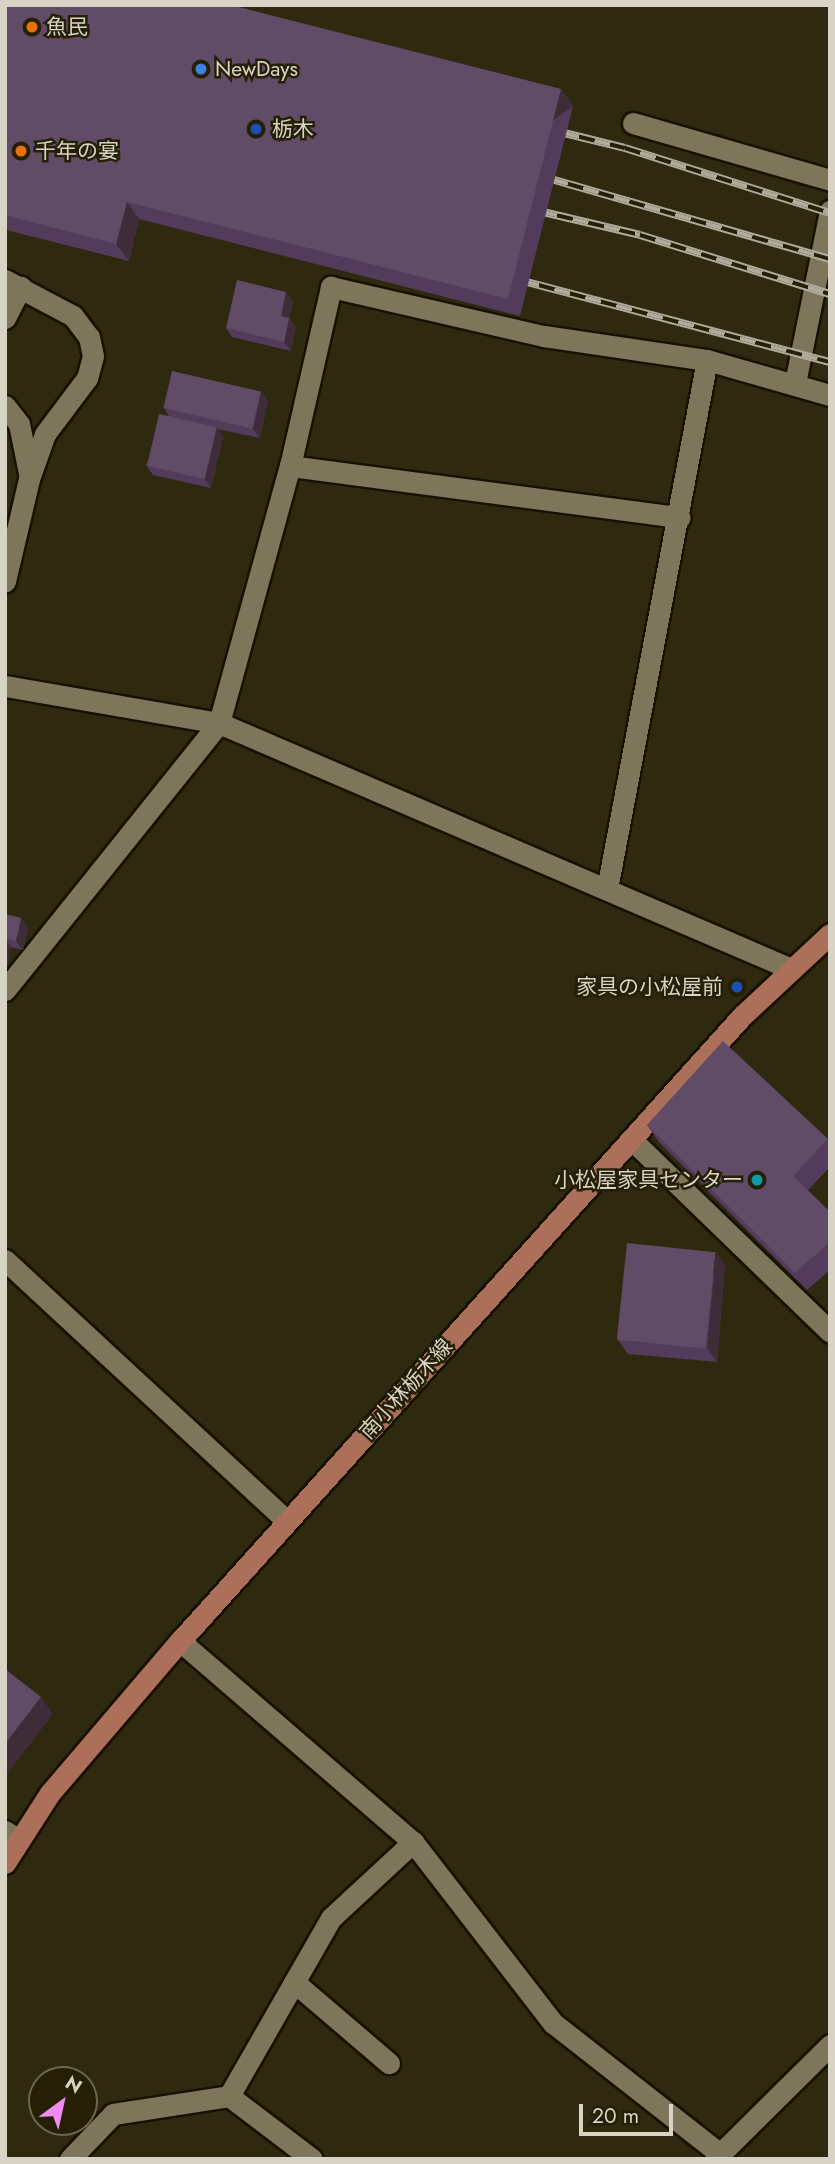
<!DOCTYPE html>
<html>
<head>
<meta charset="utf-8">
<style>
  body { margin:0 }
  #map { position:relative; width:835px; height:2164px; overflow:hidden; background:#2f2910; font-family:Jost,"Noto Sans JP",sans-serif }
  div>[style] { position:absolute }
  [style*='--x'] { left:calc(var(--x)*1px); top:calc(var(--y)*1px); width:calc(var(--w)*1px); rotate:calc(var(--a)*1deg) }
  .roads { filter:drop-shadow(2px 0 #171100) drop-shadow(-2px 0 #171100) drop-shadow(0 2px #171100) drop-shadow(0 -2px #171100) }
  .minor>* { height:21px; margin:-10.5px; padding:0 10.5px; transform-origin:10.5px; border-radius:10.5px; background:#7d765b }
  .major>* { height:21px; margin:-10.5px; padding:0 10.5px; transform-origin:10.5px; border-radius:10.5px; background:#ab6f5a }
  .rail>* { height:8px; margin-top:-4px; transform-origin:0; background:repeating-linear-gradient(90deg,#251f06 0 16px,#afab9a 0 32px); box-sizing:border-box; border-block:2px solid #afab9a }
  .wall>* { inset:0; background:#523b5b }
  .shaded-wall>* { inset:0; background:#3e2d38; transform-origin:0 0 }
  .building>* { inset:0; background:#604c66; transform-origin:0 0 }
  .dots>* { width:19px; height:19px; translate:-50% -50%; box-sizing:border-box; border:4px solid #251f06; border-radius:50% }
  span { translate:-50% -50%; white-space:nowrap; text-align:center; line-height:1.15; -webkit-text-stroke:5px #251f06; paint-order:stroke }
  .poi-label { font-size:21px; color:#d7d3c5 }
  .left { translate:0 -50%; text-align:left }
  .right { translate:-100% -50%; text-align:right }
  .street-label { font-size:21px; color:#d7d3c5 }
  .frame { position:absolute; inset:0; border:7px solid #d7d3c5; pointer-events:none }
  .north { position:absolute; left:28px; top:2066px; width:70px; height:70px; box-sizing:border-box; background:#251f06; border:2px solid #6c6752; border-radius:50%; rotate:33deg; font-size:19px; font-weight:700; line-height:28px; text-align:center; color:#d7d3c5 }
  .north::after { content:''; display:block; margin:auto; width:24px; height:32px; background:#f28af3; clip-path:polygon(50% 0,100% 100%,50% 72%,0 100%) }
  .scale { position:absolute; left:579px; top:2104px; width:94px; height:32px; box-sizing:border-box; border:4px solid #d7d3c5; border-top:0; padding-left:9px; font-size:21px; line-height:24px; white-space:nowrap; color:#d7d3c5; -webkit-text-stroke:5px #251f06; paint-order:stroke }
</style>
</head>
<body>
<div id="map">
  <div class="roads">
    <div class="minor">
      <div style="--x:633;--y:123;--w:205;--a:16.1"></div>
      <div style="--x:5;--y:280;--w:77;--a:27.9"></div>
      <div style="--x:73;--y:316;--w:26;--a:53"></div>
      <div style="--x:89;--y:337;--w:19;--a:78"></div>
      <div style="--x:93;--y:356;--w:23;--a:105"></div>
      <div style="--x:87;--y:378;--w:70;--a:126.9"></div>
      <div style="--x:45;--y:434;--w:48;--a:109.6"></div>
      <div style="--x:29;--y:479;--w:105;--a:103.2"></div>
      <div style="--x:5;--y:318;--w:35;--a:-63"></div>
      <div style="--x:795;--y:383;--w:176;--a:-78.5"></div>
      <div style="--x:5;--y:406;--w:23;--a:52"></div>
      <div style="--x:19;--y:424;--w:50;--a:78.5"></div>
      <div style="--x:290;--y:466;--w:393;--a:7.5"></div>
      <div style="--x:5;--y:686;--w:217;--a:9.8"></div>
      <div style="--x:219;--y:723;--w:620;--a:23.26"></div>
      <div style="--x:607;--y:889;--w:538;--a:-79.3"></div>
      <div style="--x:5;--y:990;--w:342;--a:-51.3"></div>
      <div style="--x:219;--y:723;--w:267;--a:-74.6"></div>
      <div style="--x:290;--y:466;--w:184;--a:-77.1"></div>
      <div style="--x:331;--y:287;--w:219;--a:13"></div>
      <div style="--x:544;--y:336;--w:165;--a:8.4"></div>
      <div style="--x:707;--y:360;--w:128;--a:15.9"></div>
      <div style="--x:631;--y:1139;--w:277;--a:44.1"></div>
      <div style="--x:5;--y:1260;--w:384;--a:42.8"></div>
      <div style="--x:180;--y:1641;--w:308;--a:40.8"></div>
      <div style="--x:413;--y:1842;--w:229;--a:52.3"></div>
      <div style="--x:553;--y:2023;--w:212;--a:38.1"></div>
      <div style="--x:5;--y:1831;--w:17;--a:33"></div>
      <div style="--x:294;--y:1982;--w:125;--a:40.5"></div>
      <div style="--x:229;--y:2096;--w:205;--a:-60.2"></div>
      <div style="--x:331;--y:1918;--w:112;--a:-42.8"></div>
      <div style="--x:70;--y:2159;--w:62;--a:-46.3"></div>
      <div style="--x:113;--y:2114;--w:117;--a:-8.8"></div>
      <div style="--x:229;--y:2096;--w:104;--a:37.2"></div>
      <div style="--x:715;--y:2159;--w:162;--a:-44.7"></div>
    </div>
    <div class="major">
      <div style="--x:5;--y:1863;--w:83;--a:-57.3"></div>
      <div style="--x:50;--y:1793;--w:200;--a:-49.5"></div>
      <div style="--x:180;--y:1641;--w:841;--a:-48.04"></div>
      <div style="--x:742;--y:1016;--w:120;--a:-43"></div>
    </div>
  </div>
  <div class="rail">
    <div style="--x:548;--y:129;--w:79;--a:13.9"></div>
    <div style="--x:625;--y:148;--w:215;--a:17.6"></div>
    <div style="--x:537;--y:175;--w:305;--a:16"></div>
    <div style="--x:526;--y:208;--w:117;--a:13.3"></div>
    <div style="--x:640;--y:235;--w:199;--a:17.3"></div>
    <div style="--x:508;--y:277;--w:333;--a:14.8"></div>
  </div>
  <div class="wall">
    <div style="clip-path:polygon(5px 5px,561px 89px,573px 106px,520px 316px,139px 219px,129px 261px,6px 230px)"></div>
    <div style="clip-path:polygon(293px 302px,289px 318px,296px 327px,291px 351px,232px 337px,226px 328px)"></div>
    <div style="clip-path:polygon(261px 391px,268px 401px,260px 438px,217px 429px,223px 437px,211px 488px,153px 475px,146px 465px,169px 416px,164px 408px)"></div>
    <div style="clip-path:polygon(5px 914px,21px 918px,28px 928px,23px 950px,11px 947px,7px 965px,5px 964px)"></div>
    <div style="clip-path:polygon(647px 1125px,828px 1139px,830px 1142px,830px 1167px,808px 1190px,830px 1212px,830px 1270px,807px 1290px,659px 1142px)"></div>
    <div style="clip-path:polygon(725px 1265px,717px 1362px,628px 1354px,618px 1340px)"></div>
  </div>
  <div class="shaded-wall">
    <div style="left:561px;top:89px;width:21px;height:217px;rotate:55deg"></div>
    <div style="clip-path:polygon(127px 202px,139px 219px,129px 261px,116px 244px)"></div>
    <div style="clip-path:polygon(286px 292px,293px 302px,287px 325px,281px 316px)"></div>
    <div style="clip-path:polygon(289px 318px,296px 327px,291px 351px,284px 342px)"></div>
    <div style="clip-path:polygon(261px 391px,268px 401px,260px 438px,253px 429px)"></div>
    <div style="clip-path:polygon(217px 427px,223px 437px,211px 488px,205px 479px)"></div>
    <div style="clip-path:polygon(21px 918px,28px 928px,23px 950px,16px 941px)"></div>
    <div style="clip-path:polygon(5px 939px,11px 947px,7px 965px,5px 963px)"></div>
    <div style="clip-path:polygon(716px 1252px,725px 1265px,717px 1362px,707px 1348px)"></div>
    <div style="clip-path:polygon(41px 1697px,53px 1714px,5px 1777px,5px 1744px)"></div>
  </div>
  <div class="building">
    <div style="clip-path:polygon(5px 5px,231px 5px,561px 89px,508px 299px,127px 202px,116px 244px,5px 215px)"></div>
    <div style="clip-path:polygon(237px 280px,286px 292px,281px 316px,289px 318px,284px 342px,226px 328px)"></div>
    <div style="left:172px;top:371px;width:91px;height:38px;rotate:13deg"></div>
    <div style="left:159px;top:414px;width:59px;height:53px;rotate:13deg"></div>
    <div style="clip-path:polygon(5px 914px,21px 918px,16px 941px,5px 938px)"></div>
    <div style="clip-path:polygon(723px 1041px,828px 1139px,793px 1176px,830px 1212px,830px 1242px,795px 1273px,647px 1125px)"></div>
    <div style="left:627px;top:1243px;width:89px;height:97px;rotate:6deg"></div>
    <div style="clip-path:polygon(5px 1669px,41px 1697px,5px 1744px)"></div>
  </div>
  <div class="dots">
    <div style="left:32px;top:27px;background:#e8710a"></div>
    <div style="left:201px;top:69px;background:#3f7fe0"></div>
    <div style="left:256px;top:129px;background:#1a4fb4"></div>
    <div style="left:21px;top:151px;background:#e8710a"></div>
    <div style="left:737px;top:987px;background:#1a4fb4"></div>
    <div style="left:757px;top:1180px;background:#0f9aa8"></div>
  </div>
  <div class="poi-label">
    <span class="left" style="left:46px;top:27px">魚民</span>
    <span class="left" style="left:215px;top:69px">NewDays</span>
    <span class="left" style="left:272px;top:129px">栃木</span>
    <span class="left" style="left:35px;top:151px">千年の宴</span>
    <span class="right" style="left:723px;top:987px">家具の小松屋前</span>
    <span class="right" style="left:743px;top:1180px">小松屋家具センター</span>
  </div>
  <div class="street-label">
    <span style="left:406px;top:1389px;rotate:-48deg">南小林栃木線</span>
  </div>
  <div class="frame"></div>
  <div class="north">N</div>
  <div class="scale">20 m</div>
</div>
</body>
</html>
